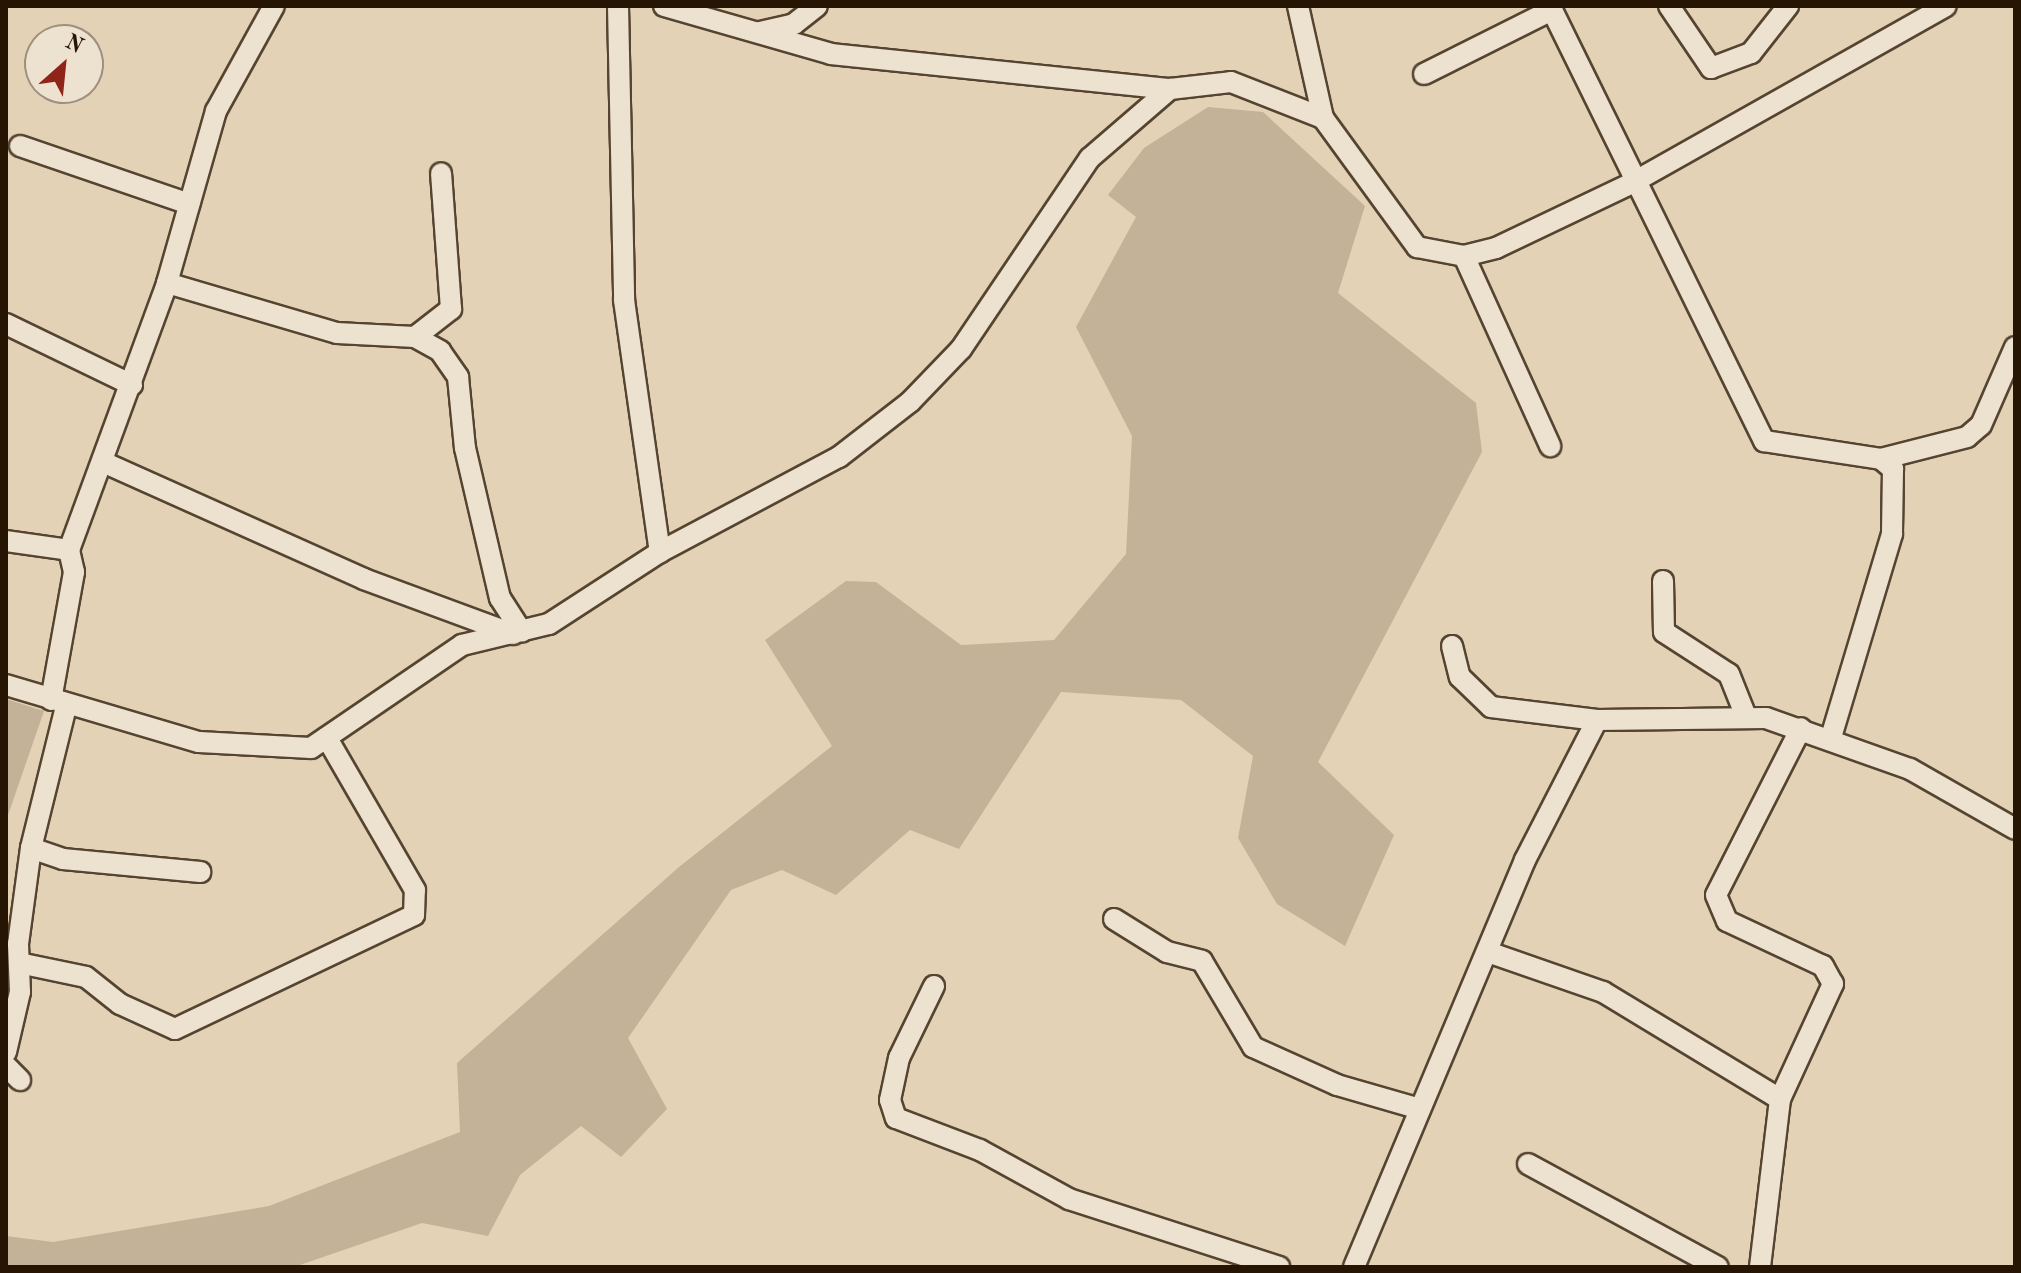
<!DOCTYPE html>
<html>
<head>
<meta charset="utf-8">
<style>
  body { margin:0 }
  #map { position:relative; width:2021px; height:1273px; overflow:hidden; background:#e3d2b6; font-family:"Old Standard TT",serif }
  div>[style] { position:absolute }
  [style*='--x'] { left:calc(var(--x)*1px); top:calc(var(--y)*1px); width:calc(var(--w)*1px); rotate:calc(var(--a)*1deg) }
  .green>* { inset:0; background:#c3b298 }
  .roads { filter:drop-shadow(2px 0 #554430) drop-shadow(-2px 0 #554430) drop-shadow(0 2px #554430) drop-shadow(0 -2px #554430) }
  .minor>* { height:20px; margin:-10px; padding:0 10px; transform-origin:10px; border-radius:10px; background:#ede2d0 }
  span { translate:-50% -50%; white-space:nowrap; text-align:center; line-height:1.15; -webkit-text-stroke:6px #ede2d0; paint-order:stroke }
  .frame { position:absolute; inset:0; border:8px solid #261503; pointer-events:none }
  .north { position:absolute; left:24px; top:24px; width:80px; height:80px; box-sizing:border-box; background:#ede2d0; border:2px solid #9d907e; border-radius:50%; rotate:27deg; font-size:22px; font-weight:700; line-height:32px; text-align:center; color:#261503 }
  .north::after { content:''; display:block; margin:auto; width:28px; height:36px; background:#8f2418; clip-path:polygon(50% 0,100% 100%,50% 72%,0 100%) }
</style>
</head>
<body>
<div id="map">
  <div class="green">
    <div style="clip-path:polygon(1208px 107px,1263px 112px,1365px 206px,1338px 293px,1476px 403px,1482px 452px,1318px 762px,1394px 835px,1345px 946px,1277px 904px,1238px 838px,1253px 756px,1181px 700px,1061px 692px,959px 849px,910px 830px,836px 895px,782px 870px,731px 890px,628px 1038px,667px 1109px,621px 1157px,581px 1126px,520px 1175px,488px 1236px,422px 1223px,294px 1267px,6px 1267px,6px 1236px,53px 1242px,269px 1206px,460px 1132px,457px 1063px,679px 867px,832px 746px,765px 640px,846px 581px,876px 582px,961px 645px,1054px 640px,1126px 554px,1132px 436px,1076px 327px,1136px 217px,1108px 195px,1144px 148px)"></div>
    <div style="clip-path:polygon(6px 699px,44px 711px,6px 821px)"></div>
  </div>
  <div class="roads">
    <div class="minor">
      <div style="--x:618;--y:6;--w:294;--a:88.8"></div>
      <div style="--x:624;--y:300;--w:255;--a:81.9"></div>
      <div style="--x:664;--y:6;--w:174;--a:16"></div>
      <div style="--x:831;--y:54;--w:341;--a:5.9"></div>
      <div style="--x:1298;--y:6;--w:115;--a:77.4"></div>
      <div style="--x:1323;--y:118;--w:160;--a:53.9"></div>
      <div style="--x:1417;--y:247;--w:48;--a:10.8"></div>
      <div style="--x:1464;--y:256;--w:33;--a:-14"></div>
      <div style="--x:1496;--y:248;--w:151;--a:-25.5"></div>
      <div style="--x:1632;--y:183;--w:360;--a:-29.4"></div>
      <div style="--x:1550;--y:6;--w:485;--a:63.8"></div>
      <div style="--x:1764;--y:441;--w:118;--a:8.7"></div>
      <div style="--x:1881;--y:459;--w:16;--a:40"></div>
      <div style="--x:1893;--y:469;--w:65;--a:90.9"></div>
      <div style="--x:1892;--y:534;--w:212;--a:106.7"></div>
      <div style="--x:1669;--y:6;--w:75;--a:55.9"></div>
      <div style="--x:1711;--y:68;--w:43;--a:-20.6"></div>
      <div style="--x:1751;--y:53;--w:60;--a:-51.8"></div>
      <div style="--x:760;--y:32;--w:35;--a:-13"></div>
      <div style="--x:794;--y:24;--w:29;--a:-38"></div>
      <div style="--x:1424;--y:74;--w:143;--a:-26.6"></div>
      <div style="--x:20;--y:146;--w:179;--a:18.9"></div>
      <div style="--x:1464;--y:256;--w:209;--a:65.6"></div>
      <div style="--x:167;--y:283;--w:177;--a:16.4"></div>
      <div style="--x:337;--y:333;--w:78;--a:2.9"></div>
      <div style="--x:415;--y:337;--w:29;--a:29"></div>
      <div style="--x:440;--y:351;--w:32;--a:55"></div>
      <div style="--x:458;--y:377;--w:71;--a:84.4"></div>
      <div style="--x:465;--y:448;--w:154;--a:76.9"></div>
      <div style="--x:500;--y:598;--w:40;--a:57.1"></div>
      <div style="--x:6;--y:324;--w:140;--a:25.8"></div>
      <div style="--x:415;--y:337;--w:46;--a:-37.9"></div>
      <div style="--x:451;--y:309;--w:136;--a:-94.2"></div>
      <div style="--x:1881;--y:459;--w:89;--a:-14.3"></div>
      <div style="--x:1967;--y:437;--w:18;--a:-41"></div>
      <div style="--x:1981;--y:425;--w:85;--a:-66.4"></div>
      <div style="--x:105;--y:463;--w:284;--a:24.1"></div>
      <div style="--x:364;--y:579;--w:159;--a:20.3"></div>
      <div style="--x:6;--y:541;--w:64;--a:8.1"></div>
      <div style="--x:1663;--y:581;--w:51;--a:88.9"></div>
      <div style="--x:1664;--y:632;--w:77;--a:32.9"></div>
      <div style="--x:1729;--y:674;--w:43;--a:68.2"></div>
      <div style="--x:1452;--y:646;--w:32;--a:76"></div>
      <div style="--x:1460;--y:677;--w:43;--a:44.1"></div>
      <div style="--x:1491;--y:707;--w:107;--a:7"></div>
      <div style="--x:1597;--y:720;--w:169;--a:-0.7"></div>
      <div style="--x:1766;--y:718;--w:153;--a:19.5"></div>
      <div style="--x:1910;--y:769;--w:121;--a:29.7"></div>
      <div style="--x:6;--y:685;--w:201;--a:16.5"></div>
      <div style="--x:199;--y:742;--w:112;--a:3.1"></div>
      <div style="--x:311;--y:748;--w:183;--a:-34.3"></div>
      <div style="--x:462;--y:645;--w:89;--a:-13.6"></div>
      <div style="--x:549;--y:624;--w:132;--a:-33"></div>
      <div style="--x:660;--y:552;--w:203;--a:-28"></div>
      <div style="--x:839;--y:457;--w:90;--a:-37.8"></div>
      <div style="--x:910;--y:402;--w:74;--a:-46.1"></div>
      <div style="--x:961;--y:349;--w:230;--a:-56"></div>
      <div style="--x:1090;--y:158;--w:106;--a:-40.8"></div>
      <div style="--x:1170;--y:89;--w:61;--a:-6.5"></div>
      <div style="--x:1231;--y:82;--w:99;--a:21.4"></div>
      <div style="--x:51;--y:700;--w:130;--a:-79.8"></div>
      <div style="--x:74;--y:572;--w:23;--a:-103"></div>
      <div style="--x:69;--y:550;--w:284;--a:-69.8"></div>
      <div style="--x:167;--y:283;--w:179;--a:-74.1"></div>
      <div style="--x:216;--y:111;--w:120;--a:-61.1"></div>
      <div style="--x:31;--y:848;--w:34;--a:19"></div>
      <div style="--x:63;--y:859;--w:138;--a:5.4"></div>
      <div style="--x:1114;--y:919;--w:62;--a:31.9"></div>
      <div style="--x:1167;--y:952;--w:36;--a:14"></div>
      <div style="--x:1202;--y:961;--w:100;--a:59.3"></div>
      <div style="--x:1253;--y:1047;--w:92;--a:24.3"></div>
      <div style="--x:1337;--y:1085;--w:86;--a:16.1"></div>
      <div style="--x:1488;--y:952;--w:122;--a:19.2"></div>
      <div style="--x:1603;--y:992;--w:207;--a:31.2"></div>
      <div style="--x:19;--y:963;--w:68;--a:11.8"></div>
      <div style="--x:86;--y:977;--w:43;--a:38.5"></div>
      <div style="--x:120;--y:1004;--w:60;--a:24.4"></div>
      <div style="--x:175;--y:1029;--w:265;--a:-25.5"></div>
      <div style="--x:414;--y:915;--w:25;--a:-88"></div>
      <div style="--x:415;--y:890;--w:176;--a:-120.1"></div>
      <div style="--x:934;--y:986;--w:80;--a:115.9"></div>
      <div style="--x:899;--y:1058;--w:43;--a:102.1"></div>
      <div style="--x:890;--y:1100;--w:19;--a:72"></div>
      <div style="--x:896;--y:1118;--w:90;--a:20.9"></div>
      <div style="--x:980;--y:1150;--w:102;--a:28.8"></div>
      <div style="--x:1069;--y:1199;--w:221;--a:17.9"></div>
      <div style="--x:6;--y:1052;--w:62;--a:-76.9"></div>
      <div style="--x:20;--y:992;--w:48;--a:-92.4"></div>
      <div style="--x:18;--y:944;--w:97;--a:-82.3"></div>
      <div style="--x:31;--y:848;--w:145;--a:-76.1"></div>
      <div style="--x:6;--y:1066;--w:20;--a:45"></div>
      <div style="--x:1528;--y:1164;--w:216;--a:28.5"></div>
      <div style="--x:1354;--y:1267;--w:441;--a:-67.2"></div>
      <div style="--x:1525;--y:860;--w:157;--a:-62.8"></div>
      <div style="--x:1760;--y:1267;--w:169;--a:-83.2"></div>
      <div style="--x:1780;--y:1099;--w:127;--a:-65.3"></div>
      <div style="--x:1833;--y:984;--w:21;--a:-119"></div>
      <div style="--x:1823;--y:966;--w:106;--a:-154.9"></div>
      <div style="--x:1727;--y:921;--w:28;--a:-113"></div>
      <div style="--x:1716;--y:895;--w:187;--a:-63"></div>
    </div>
  </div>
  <div class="frame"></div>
  <div class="north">N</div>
</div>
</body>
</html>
